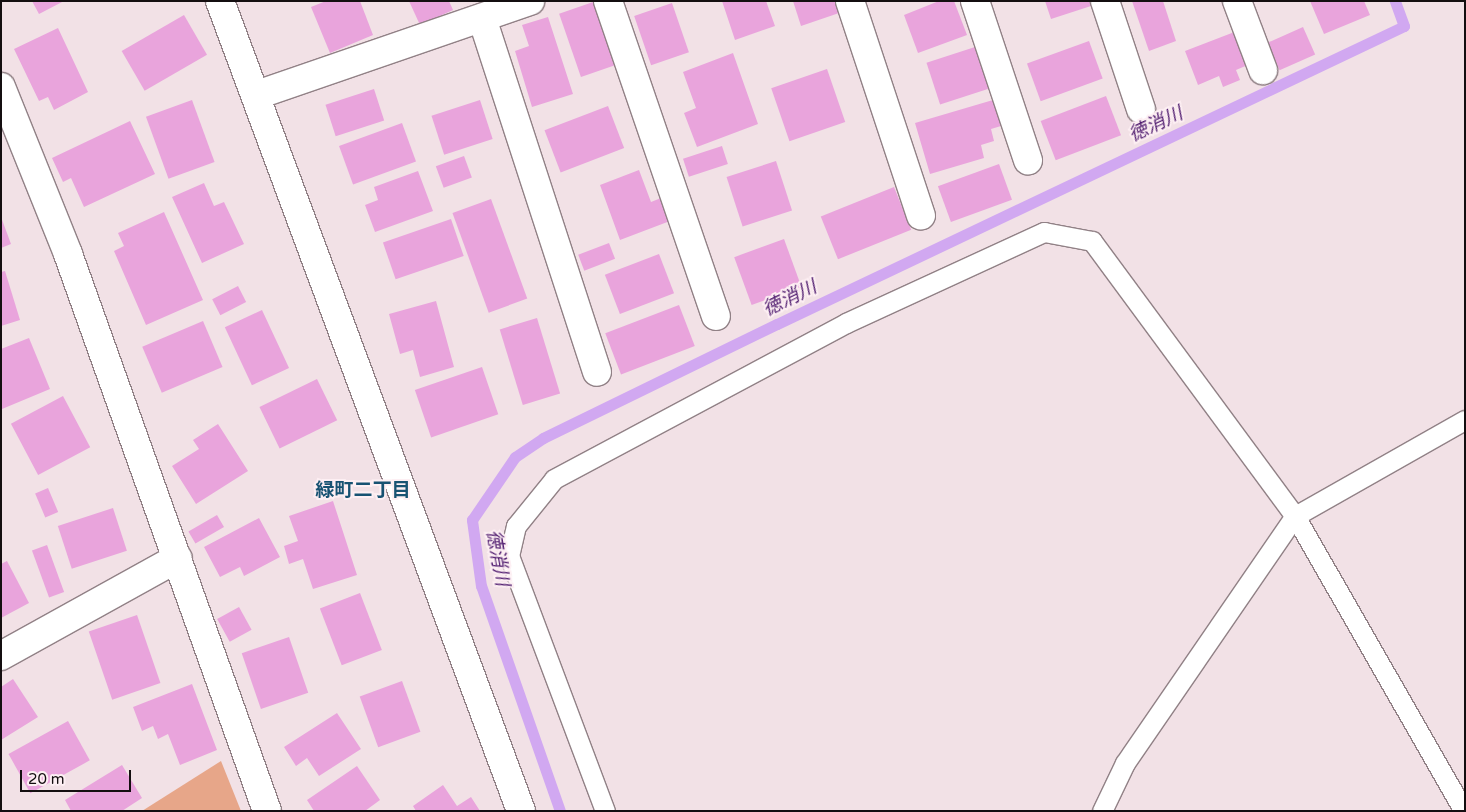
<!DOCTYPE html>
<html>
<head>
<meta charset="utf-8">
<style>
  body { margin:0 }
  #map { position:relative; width:1466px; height:812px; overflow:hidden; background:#f2e1e6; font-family:"Varela Round","Noto Sans JP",sans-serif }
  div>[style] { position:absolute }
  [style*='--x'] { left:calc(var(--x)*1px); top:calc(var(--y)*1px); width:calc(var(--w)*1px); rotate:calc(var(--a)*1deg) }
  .green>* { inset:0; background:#e7a689 }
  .stream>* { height:11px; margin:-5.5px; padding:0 5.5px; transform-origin:5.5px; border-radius:5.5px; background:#d1a8f1 }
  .building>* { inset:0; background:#e9a4dc; transform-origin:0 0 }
  .roads { filter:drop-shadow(1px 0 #918186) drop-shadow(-1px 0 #918186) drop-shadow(0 1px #918186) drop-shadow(0 -1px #918186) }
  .service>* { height:19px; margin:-9.5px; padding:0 9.5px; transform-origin:9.5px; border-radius:9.5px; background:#fff }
  .minor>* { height:28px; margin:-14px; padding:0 14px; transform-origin:14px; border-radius:14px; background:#fff }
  span { translate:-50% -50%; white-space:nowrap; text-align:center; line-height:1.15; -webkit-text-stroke:4px #fdeff3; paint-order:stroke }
  .water-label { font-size:19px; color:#501c6f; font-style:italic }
  .neighbourhood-label { font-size:19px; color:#175272; font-weight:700 }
  .frame { position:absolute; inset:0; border:2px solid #140e10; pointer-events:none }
  .scale { position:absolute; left:20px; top:770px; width:111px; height:22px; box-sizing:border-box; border:2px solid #140e10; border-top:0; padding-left:6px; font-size:15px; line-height:18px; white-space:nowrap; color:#140e10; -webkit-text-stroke:4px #fdeff3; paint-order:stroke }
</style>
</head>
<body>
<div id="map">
  <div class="green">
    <div style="clip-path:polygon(221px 761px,241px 811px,142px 811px)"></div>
  </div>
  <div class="stream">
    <div style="--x:560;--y:811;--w:238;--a:-109.3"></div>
    <div style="--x:481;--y:586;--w:67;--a:-97.8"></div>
    <div style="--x:472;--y:520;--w:76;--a:-55.7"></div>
    <div style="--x:515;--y:457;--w:34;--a:-34"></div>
    <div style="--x:543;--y:438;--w:260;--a:-26"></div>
    <div style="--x:777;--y:324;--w:694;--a:-25.42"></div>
    <div style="--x:1404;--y:26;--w:27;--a:-110"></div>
  </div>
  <div class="building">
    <div style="clip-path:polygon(32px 1px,64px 1px,39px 14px)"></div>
    <div style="clip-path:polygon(326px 1px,360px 1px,373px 35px,330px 53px,311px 7px)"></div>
    <div style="clip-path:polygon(409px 1px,449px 1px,453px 10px,420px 25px)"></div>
    <div style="left:596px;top:1px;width:67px;height:39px;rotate:71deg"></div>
    <div style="clip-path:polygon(722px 1px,766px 1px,775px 26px,735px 40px)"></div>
    <div style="clip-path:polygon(793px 1px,839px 1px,842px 12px,801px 26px)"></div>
    <div style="clip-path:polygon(939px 1px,954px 1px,967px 35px,918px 53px,904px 15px)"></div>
    <div style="clip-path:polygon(1045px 1px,1089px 1px,1091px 6px,1051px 19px)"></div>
    <div style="clip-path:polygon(1132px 1px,1163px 1px,1176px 41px,1149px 51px)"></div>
    <div style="clip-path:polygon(1310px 1px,1364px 1px,1370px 15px,1324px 34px)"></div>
    <div style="left:672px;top:3px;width:52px;height:40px;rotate:71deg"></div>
    <div style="left:184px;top:15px;width:46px;height:72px;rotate:60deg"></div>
    <div style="clip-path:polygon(548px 17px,573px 94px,532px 107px,515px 51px,529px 46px,522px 25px)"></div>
    <div style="left:1303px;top:27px;width:30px;height:39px;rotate:66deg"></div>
    <div style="clip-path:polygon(58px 28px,88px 92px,54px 110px,48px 97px,39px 101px,14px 49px)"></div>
    <div style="clip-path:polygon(1237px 31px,1250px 64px,1236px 70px,1240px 80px,1223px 87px,1219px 76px,1198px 85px,1185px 51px)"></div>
    <div style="left:1089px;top:41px;width:40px;height:66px;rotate:70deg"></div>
    <div style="left:975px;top:47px;width:44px;height:51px;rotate:72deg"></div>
    <div style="clip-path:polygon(733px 53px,758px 124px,697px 147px,684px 113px,696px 108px,683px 72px)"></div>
    <div style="left:827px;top:69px;width:56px;height:59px;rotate:71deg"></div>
    <div style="left:374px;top:89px;width:33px;height:51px;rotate:72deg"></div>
    <div style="left:1106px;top:96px;width:42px;height:70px;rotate:69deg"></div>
    <div style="left:192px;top:100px;width:66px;height:49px;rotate:70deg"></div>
    <div style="left:480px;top:100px;width:41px;height:51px;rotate:72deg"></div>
    <div style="clip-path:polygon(993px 100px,1001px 126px,991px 129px,994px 141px,981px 145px,984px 158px,930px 174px,915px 123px)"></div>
    <div style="left:608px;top:106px;width:45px;height:68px;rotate:69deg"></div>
    <div style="clip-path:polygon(130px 121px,155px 174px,84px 207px,71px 178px,63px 182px,52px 158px)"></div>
    <div style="left:402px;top:123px;width:41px;height:67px;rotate:70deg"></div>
    <div style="left:722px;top:146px;width:19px;height:41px;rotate:72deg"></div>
    <div style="left:464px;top:156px;width:23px;height:30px;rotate:70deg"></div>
    <div style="left:776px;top:161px;width:52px;height:52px;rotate:72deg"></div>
    <div style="left:999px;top:164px;width:38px;height:65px;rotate:70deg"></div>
    <div style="clip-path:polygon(639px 170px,651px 202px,661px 198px,670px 221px,620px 240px,600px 185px)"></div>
    <div style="clip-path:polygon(418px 171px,433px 211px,375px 232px,365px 205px,378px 200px,374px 187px)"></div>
    <div style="clip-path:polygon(204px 183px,214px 206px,224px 202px,244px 244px,202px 263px,172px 197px)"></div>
    <div style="left:894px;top:187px;width:46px;height:79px;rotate:68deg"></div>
    <div style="left:491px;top:199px;width:106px;height:41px;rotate:70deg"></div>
    <div style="clip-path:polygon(164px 212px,203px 300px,146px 325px,114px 251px,124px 246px,118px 233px)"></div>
    <div style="clip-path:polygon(1px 217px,11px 244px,1px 248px)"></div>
    <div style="left:451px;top:219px;width:39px;height:72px;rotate:71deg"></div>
    <div style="left:784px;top:239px;width:51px;height:53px;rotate:70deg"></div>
    <div style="left:609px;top:243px;width:17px;height:33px;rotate:69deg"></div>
    <div style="left:659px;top:254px;width:42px;height:58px;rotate:69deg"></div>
    <div style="clip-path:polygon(5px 271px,20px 320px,1px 326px,1px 272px)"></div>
    <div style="left:238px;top:286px;width:18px;height:29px;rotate:63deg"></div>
    <div style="clip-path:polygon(436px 301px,454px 367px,420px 377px,413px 350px,400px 354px,389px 314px)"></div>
    <div style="left:679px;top:305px;width:44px;height:79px;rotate:69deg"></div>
    <div style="left:262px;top:310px;width:64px;height:41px;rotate:65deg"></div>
    <div style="left:537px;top:318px;width:79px;height:39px;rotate:73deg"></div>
    <div style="left:203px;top:321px;width:50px;height:66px;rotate:67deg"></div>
    <div style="clip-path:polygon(29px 338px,50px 389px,2px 409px,1px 349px)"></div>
    <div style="left:482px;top:367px;width:50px;height:71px;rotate:71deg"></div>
    <div style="left:317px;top:379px;width:46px;height:64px;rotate:64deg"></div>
    <div style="left:63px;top:396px;width:58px;height:59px;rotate:62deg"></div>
    <div style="clip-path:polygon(218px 424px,248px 471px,196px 504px,172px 466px,199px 449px,193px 440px)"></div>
    <div style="left:48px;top:488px;width:26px;height:14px;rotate:67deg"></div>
    <div style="clip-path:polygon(333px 501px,357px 575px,313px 589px,303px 559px,289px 564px,284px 546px,298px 541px,289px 516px)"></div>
    <div style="left:113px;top:508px;width:45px;height:58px;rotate:72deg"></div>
    <div style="left:217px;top:515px;width:14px;height:33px;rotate:60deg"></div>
    <div style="clip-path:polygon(259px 518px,280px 557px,244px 576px,240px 567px,220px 577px,204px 547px)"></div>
    <div style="left:47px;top:545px;width:50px;height:16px;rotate:70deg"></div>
    <div style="clip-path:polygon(7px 561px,29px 603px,1px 618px,1px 564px)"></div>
    <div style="left:360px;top:593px;width:61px;height:43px;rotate:69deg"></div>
    <div style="left:239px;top:607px;width:26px;height:25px;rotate:61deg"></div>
    <div style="left:137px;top:615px;width:72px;height:51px;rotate:71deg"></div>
    <div style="left:289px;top:637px;width:59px;height:50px;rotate:71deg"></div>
    <div style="clip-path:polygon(13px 679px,38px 717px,1px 740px,1px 687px)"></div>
    <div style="left:402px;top:681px;width:54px;height:45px;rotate:70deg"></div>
    <div style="clip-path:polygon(192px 684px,217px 750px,180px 765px,168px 734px,158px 739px,153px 726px,142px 731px,133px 707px)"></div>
    <div style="clip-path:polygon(337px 713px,361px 749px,319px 776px,307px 758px,296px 766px,284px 747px)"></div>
    <div style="left:68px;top:721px;width:45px;height:68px;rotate:61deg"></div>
    <div style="clip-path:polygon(122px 765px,142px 798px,122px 811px,71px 811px,65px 800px)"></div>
    <div style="clip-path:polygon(357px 766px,380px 800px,365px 811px,314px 811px,307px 800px)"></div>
    <div style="clip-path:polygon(443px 785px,457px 806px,471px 797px,480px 811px,416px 811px,413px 806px)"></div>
  </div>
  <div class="roads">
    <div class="service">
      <div style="--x:605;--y:811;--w:272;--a:-110.6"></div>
      <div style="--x:509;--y:556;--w:31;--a:-77"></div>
      <div style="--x:516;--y:526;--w:60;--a:-51"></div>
      <div style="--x:554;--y:479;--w:331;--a:-28.1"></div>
      <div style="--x:846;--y:323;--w:218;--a:-24.7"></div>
      <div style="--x:1044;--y:232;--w:49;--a:10.6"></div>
      <div style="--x:1092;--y:241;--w:342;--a:53.6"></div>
      <div style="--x:1295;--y:516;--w:340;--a:60.2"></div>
      <div style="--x:1102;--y:811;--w:53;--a:-64.4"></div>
      <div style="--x:1125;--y:763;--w:300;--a:-55.5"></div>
      <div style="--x:1295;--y:516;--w:195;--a:-29.5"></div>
    </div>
    <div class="minor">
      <div style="--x:220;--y:1;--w:864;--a:69.61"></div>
      <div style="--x:608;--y:1;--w:333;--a:71.1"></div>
      <div style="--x:850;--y:1;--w:226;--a:71.7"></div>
      <div style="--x:975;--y:1;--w:168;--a:71.6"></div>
      <div style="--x:1105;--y:1;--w:114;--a:71.6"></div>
      <div style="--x:1237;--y:1;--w:74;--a:69.4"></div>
      <div style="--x:482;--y:18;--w:372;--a:72"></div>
      <div style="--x:1;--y:87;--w:180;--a:68.1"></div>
      <div style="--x:68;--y:254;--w:591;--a:70.34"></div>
      <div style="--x:257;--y:95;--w:289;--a:-19"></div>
      <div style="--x:1;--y:656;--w:202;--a:-29"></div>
    </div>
  </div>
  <div class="water-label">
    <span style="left:1156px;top:125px;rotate:-25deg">徳消川</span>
    <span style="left:790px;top:299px;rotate:-26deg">徳消川</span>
    <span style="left:497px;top:558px;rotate:80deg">徳消川</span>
  </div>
  <div class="neighbourhood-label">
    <span style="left:363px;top:491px">緑町二丁目</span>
  </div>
  <div class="frame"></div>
  <div class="scale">20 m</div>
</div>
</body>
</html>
